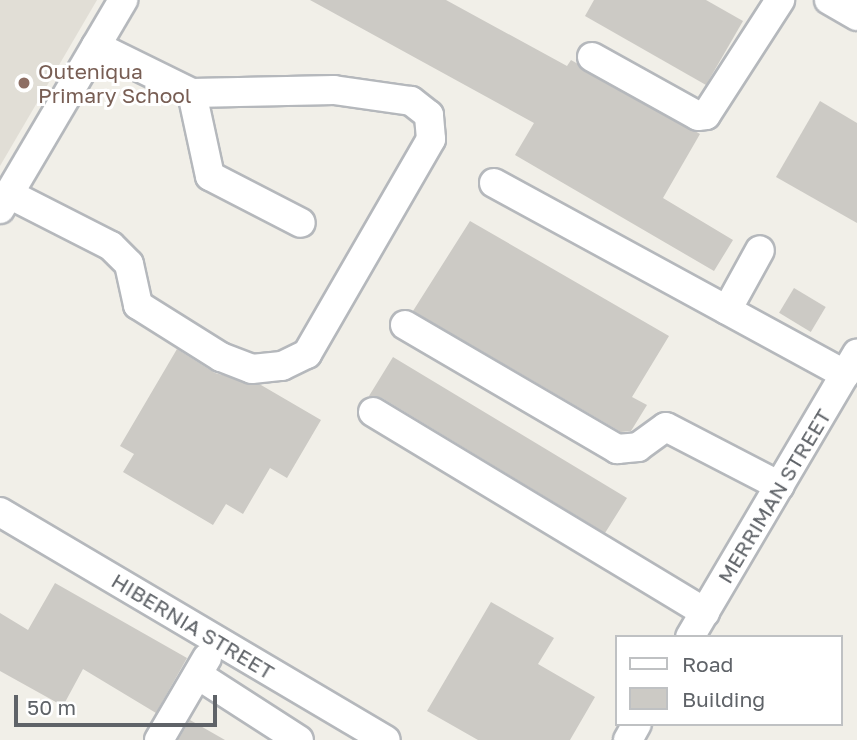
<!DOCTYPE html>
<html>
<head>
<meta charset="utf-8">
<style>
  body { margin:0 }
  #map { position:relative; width:857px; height:740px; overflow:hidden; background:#f1efe8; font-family:"Golos Text",sans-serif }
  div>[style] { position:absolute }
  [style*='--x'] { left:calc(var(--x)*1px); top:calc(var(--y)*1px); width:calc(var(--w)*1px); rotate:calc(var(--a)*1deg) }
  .education>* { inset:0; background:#e1ded6 }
  .building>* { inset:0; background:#cccac5; transform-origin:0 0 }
  .roads { filter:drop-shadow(2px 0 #b5b8bc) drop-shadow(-2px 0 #b5b8bc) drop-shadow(0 2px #b5b8bc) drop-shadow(0 -2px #b5b8bc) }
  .minor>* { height:28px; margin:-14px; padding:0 14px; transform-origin:14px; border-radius:14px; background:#fff }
  .dots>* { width:19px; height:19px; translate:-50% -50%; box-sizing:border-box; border:4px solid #fff; border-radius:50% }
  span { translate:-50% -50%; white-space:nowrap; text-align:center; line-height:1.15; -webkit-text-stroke:6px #fff; paint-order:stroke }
  .education-label { font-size:21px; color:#785e54 }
  .left { translate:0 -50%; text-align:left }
  .street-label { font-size:21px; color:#5f6368 }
  .legend { position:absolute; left:615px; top:635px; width:228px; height:91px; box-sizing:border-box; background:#fff; border:2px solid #bfc1c3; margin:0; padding:9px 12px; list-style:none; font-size:21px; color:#5f6368 }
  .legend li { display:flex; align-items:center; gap:14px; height:35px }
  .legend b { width:35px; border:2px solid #bfc1c3 }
  .scale { position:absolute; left:14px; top:695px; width:203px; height:32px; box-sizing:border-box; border:4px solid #5f6368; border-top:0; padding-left:9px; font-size:21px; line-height:24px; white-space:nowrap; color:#5f6368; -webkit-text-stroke:5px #fff; paint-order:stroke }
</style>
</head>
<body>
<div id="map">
  <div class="education">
    <div style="clip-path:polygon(0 0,97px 0,0 166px)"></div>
  </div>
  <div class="building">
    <div style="clip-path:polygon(310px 0,446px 0,567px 66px,571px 60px,700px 134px,663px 198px,733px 240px,714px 271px,515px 155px,534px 123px)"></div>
    <div style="clip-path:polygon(594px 0,706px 0,743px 21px,706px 85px,585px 16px)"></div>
    <div style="clip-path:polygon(820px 101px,857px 123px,857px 223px,776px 177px)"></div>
    <div style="clip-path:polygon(470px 221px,669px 336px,632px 397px,647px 405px,631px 431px,621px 432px,413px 311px)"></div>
    <div style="left:794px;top:288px;width:37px;height:29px;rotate:31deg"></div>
    <div style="clip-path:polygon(177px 349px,215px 373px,261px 385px,321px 420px,287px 478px,270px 468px,243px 514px,226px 504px,213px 525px,123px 472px,134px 454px,120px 446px)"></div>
    <div style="clip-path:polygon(393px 357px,627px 498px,605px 533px,382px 398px,369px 396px)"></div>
    <div style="clip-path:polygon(55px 583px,187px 658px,156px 713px,83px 669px,63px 706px,0 671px,0 613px,28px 630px)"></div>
    <div style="clip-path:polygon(491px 602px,554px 638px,538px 664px,595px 697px,570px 740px,478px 740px,427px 711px)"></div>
    <div style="clip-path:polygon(190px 720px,225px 740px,178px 740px)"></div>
  </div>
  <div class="roads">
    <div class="minor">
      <div style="--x:829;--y:0;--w:32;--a:30"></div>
      <div style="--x:592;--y:57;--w:121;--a:29.1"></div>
      <div style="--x:698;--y:116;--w:8;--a:-7"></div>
      <div style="--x:706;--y:115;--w:137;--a:-57.2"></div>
      <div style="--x:192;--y:93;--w:85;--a:77.8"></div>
      <div style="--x:210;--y:176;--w:102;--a:27.3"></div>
      <div style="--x:494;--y:183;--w:400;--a:28.6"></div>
      <div style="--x:9;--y:194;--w:114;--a:27"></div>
      <div style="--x:111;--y:246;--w:25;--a:45"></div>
      <div style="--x:129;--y:264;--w:42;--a:77.6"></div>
      <div style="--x:138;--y:305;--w:98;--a:32.1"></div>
      <div style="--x:221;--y:357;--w:33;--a:21"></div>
      <div style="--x:252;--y:369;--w:30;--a:-6"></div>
      <div style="--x:282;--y:366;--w:28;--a:-26"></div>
      <div style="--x:307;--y:354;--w:248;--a:-60"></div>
      <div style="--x:431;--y:139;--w:24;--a:-95"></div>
      <div style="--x:429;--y:115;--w:23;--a:-142"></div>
      <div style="--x:411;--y:101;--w:78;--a:-171.9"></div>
      <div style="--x:334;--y:90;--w:142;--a:178.8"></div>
      <div style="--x:192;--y:93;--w:107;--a:-153.9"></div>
      <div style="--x:0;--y:209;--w:243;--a:-59.5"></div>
      <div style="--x:727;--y:310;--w:68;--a:-61.2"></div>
      <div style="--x:405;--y:325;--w:246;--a:30.3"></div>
      <div style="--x:617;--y:449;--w:21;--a:-5"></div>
      <div style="--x:638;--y:447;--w:34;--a:-36"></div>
      <div style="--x:666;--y:427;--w:128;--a:27.4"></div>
      <div style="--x:373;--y:412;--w:388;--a:31.1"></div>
      <div style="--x:0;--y:512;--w:448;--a:30.6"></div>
      <div style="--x:690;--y:637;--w:329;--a:-59.5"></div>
      <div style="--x:198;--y:675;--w:120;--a:32.8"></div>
      <div style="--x:159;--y:740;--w:95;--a:-59.7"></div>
      <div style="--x:628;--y:740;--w:18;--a:-61"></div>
    </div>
  </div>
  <div class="dots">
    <div style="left:24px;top:83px;background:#8d6e63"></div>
  </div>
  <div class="education-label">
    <span class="left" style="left:38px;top:83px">Outeniqua<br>Primary School</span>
  </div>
  <div class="street-label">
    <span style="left:774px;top:496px;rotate:-59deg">MERRIMAN STREET</span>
    <span style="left:193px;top:626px;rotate:31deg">HIBERNIA STREET</span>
  </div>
  <ul class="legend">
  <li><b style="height:9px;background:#fff"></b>Road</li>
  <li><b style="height:19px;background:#cccac5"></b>Building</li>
  </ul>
  <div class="scale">50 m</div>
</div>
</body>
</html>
